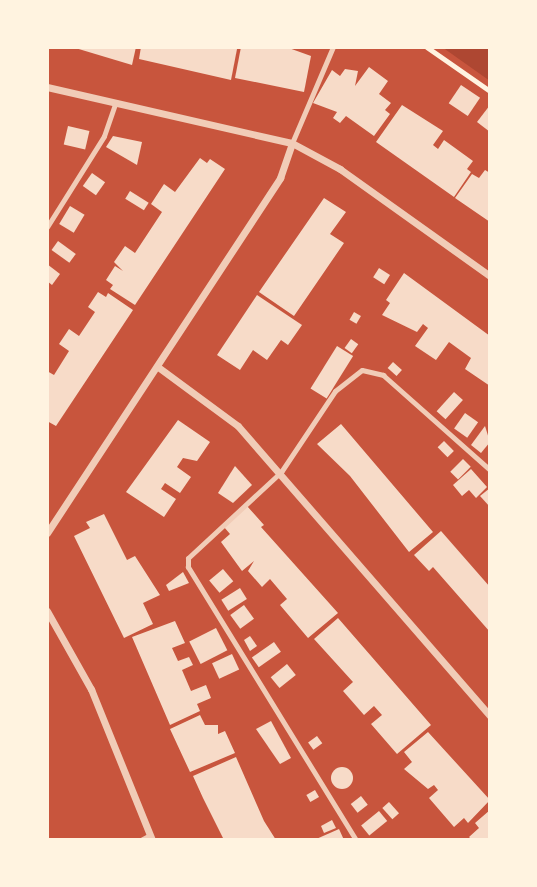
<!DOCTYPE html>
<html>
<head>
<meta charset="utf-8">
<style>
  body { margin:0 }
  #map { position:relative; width:537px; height:887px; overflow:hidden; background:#c8553d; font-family:Signika,sans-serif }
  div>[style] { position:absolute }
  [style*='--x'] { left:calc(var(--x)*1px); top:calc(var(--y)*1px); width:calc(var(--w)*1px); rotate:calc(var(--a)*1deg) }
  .green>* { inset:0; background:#ae4732 }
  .building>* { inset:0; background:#f7dbc8; transform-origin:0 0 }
  .round { border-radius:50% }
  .path>* { height:4.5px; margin:-2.25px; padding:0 2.25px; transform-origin:2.25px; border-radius:2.25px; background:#fff3e0 }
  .service>* { height:5px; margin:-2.5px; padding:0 2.5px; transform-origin:2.5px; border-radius:2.5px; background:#f1ccb7 }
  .minor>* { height:7px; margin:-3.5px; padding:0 3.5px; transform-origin:3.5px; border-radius:3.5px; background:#f1ccb7 }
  span { translate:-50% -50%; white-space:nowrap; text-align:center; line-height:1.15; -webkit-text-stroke:7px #fff3e0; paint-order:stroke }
  .frame { position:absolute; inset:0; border:49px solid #fff3e0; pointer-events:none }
</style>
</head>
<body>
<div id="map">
  <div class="green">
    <div style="clip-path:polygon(442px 47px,490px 47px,490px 81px)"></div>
  </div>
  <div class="building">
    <div style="clip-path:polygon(72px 47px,136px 47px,132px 65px)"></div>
    <div style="clip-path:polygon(141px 47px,230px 47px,237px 49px,231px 80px,139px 59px)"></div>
    <div style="clip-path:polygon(241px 47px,286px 47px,311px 56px,304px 92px,235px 78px)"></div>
    <div style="clip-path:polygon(369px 67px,388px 81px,379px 94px,391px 103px,385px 110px,390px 114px,374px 136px,346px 116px,340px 123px,333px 118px,337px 112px,313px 103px,332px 70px,340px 76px,345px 69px,358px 71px,355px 86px)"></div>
    <div style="left:461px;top:85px;width:23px;height:22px;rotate:34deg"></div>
    <div style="clip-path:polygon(402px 105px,443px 131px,433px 145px,438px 149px,444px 140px,473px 161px,467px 169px,471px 172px,454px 197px,376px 142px)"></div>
    <div style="clip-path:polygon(490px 105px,490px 132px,477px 122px)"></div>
    <div style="left:68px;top:126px;width:22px;height:19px;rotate:13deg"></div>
    <div style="clip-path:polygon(113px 136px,142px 142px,137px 165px,106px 147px)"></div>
    <div style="clip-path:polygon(200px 158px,207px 163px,210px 159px,225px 169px,135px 305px,110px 289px,113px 285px,106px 280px,115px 266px,123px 271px,114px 262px,125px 246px,135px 253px,162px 212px,151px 204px,164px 184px,175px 192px)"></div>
    <div style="clip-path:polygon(485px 170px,490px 173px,490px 222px,455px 198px,472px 174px,479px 178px)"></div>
    <div style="left:92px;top:173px;width:16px;height:16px;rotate:35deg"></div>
    <div style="left:130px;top:191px;width:22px;height:9px;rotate:32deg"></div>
    <div style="clip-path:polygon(324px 198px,346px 212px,330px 234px,344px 243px,294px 316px,259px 292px)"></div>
    <div style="left:70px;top:206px;width:17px;height:21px;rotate:31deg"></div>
    <div style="left:58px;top:241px;width:22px;height:11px;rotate:36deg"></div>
    <div style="clip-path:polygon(47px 264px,60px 274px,52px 285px,47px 281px)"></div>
    <div style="left:379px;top:268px;width:13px;height:11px;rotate:32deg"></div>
    <div style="clip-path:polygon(404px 273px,490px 336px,490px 386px,465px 369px,471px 358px,449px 342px,436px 360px,415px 346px,428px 328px,423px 324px,417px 332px,382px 315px,390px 303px,386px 300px)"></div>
    <div style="clip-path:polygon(98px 292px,106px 297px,108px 293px,133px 310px,56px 426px,47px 421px,47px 371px,54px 375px,69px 351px,59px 344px,69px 329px,79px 336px,95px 312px,88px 307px)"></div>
    <div style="clip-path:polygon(257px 295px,302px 325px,288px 345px,281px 340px,267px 360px,253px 350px,240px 370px,217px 355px)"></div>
    <div style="left:354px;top:312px;width:8px;height:9px;rotate:30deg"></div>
    <div style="left:351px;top:339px;width:9px;height:11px;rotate:36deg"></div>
    <div style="left:337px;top:346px;width:19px;height:50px;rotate:32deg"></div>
    <div style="left:393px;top:362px;width:12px;height:8px;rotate:42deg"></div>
    <div style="left:454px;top:392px;width:12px;height:26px;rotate:42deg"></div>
    <div style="left:465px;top:413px;width:16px;height:19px;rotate:35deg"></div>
    <div style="clip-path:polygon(178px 420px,210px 442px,197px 461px,183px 458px,177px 467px,191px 477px,180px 493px,165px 483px,161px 489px,176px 499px,164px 517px,126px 492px)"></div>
    <div style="clip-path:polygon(341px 424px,433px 532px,409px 552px,350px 476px,317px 444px)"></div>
    <div style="clip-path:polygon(485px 426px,490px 442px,481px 453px,471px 445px)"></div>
    <div style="left:444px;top:441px;width:14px;height:9px;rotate:45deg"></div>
    <div style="left:463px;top:459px;width:11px;height:18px;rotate:45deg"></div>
    <div style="clip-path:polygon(235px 466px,252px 485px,233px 503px,218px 493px)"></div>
    <div style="clip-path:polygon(471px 469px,487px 487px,476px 498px,469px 490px,462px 496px,453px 485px)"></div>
    <div style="clip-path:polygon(490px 488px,490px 507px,480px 496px)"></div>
    <div style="clip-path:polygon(247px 506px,264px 525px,261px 527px,338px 613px,308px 638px,280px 605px,287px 599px,270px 579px,262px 587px,248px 571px,254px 561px,242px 571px,221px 542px,230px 534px,224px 527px)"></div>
    <div style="clip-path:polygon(104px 514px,127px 560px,135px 556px,160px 595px,143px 603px,153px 624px,124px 638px,74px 536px,90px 528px,86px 522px)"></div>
    <div style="clip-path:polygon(441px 531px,490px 587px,490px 632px,433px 567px,429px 571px,414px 555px)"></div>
    <div style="left:223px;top:569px;width:16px;height:18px;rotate:50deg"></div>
    <div style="clip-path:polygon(183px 572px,189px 583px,169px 591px,166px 585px)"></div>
    <div style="left:240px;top:588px;width:13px;height:22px;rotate:58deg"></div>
    <div style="left:244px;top:605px;width:17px;height:17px;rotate:54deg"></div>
    <div style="clip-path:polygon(338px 618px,431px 725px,397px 754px,371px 724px,382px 715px,374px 706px,364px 715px,343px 691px,353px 682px,314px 639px)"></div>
    <div style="clip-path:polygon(175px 621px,185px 643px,172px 648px,178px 661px,189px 657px,193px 665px,182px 670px,191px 691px,206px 685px,211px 698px,197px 704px,200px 711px,170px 725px,132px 637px)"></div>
    <div style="left:216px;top:628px;width:25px;height:30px;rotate:63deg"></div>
    <div style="clip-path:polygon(250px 636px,257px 646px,250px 651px,244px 640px)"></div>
    <div style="left:274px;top:642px;width:12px;height:27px;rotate:55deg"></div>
    <div style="left:232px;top:654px;width:17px;height:22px;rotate:65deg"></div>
    <div style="left:287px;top:664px;width:14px;height:21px;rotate:51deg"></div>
    <div style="clip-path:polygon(200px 715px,205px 725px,218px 725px,218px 734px,225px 731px,235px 753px,190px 772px,170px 729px)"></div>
    <div style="clip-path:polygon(271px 721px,291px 758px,280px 764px,256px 729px)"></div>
    <div style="clip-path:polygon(428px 732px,490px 800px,468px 823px,464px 818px,454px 827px,429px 798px,438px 790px,434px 785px,428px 789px,404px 769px,412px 762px,404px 752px)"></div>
    <div style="left:317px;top:736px;width:9px;height:11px;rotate:54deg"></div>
    <div style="clip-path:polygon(236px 757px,264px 821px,276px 840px,224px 840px,203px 798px,193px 776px)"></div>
    <div class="round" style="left:331px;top:767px;width:22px;height:22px"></div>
    <div style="left:315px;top:790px;width:8px;height:10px;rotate:60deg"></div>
    <div style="left:361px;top:796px;width:11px;height:13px;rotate:52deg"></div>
    <div style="left:389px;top:802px;width:15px;height:9px;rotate:48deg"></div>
    <div style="clip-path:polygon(490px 810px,490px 840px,472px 840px,469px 837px,479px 828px,475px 823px)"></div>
    <div style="left:379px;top:811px;width:13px;height:23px;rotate:51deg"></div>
    <div style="clip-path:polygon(332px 820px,336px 828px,324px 833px,321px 826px)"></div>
    <div style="clip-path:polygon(339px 829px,344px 840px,314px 840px)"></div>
  </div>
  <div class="path">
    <div style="--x:427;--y:47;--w:77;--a:34.9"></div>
  </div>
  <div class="service">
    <div style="--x:292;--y:143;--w:104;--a:-66.9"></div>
    <div style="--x:47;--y:227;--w:107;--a:-57.9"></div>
    <div style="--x:104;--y:136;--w:36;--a:-71"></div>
    <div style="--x:141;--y:840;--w:10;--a:-29"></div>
    <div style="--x:356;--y:840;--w:321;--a:-121.6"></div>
    <div style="--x:188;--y:567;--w:9;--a:-90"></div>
    <div style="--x:188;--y:558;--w:127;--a:-42.8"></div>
    <div style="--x:281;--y:472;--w:97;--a:-56.3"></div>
    <div style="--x:335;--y:391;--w:34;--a:-38"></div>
    <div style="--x:362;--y:370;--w:22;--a:13"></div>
    <div style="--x:383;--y:375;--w:143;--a:41.6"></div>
  </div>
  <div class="minor">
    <div style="--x:47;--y:87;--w:251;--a:12.9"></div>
    <div style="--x:292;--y:143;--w:55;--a:28.4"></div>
    <div style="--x:340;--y:169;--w:184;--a:35.5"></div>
    <div style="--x:158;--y:367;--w:99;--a:36.4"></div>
    <div style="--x:238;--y:426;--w:384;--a:49"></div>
    <div style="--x:47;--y:533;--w:425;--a:-56.7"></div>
    <div style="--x:280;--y:178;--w:37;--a:-71"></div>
    <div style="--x:47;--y:611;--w:90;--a:60.6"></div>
    <div style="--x:91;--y:689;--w:163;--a:68"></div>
  </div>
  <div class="frame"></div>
</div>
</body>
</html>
